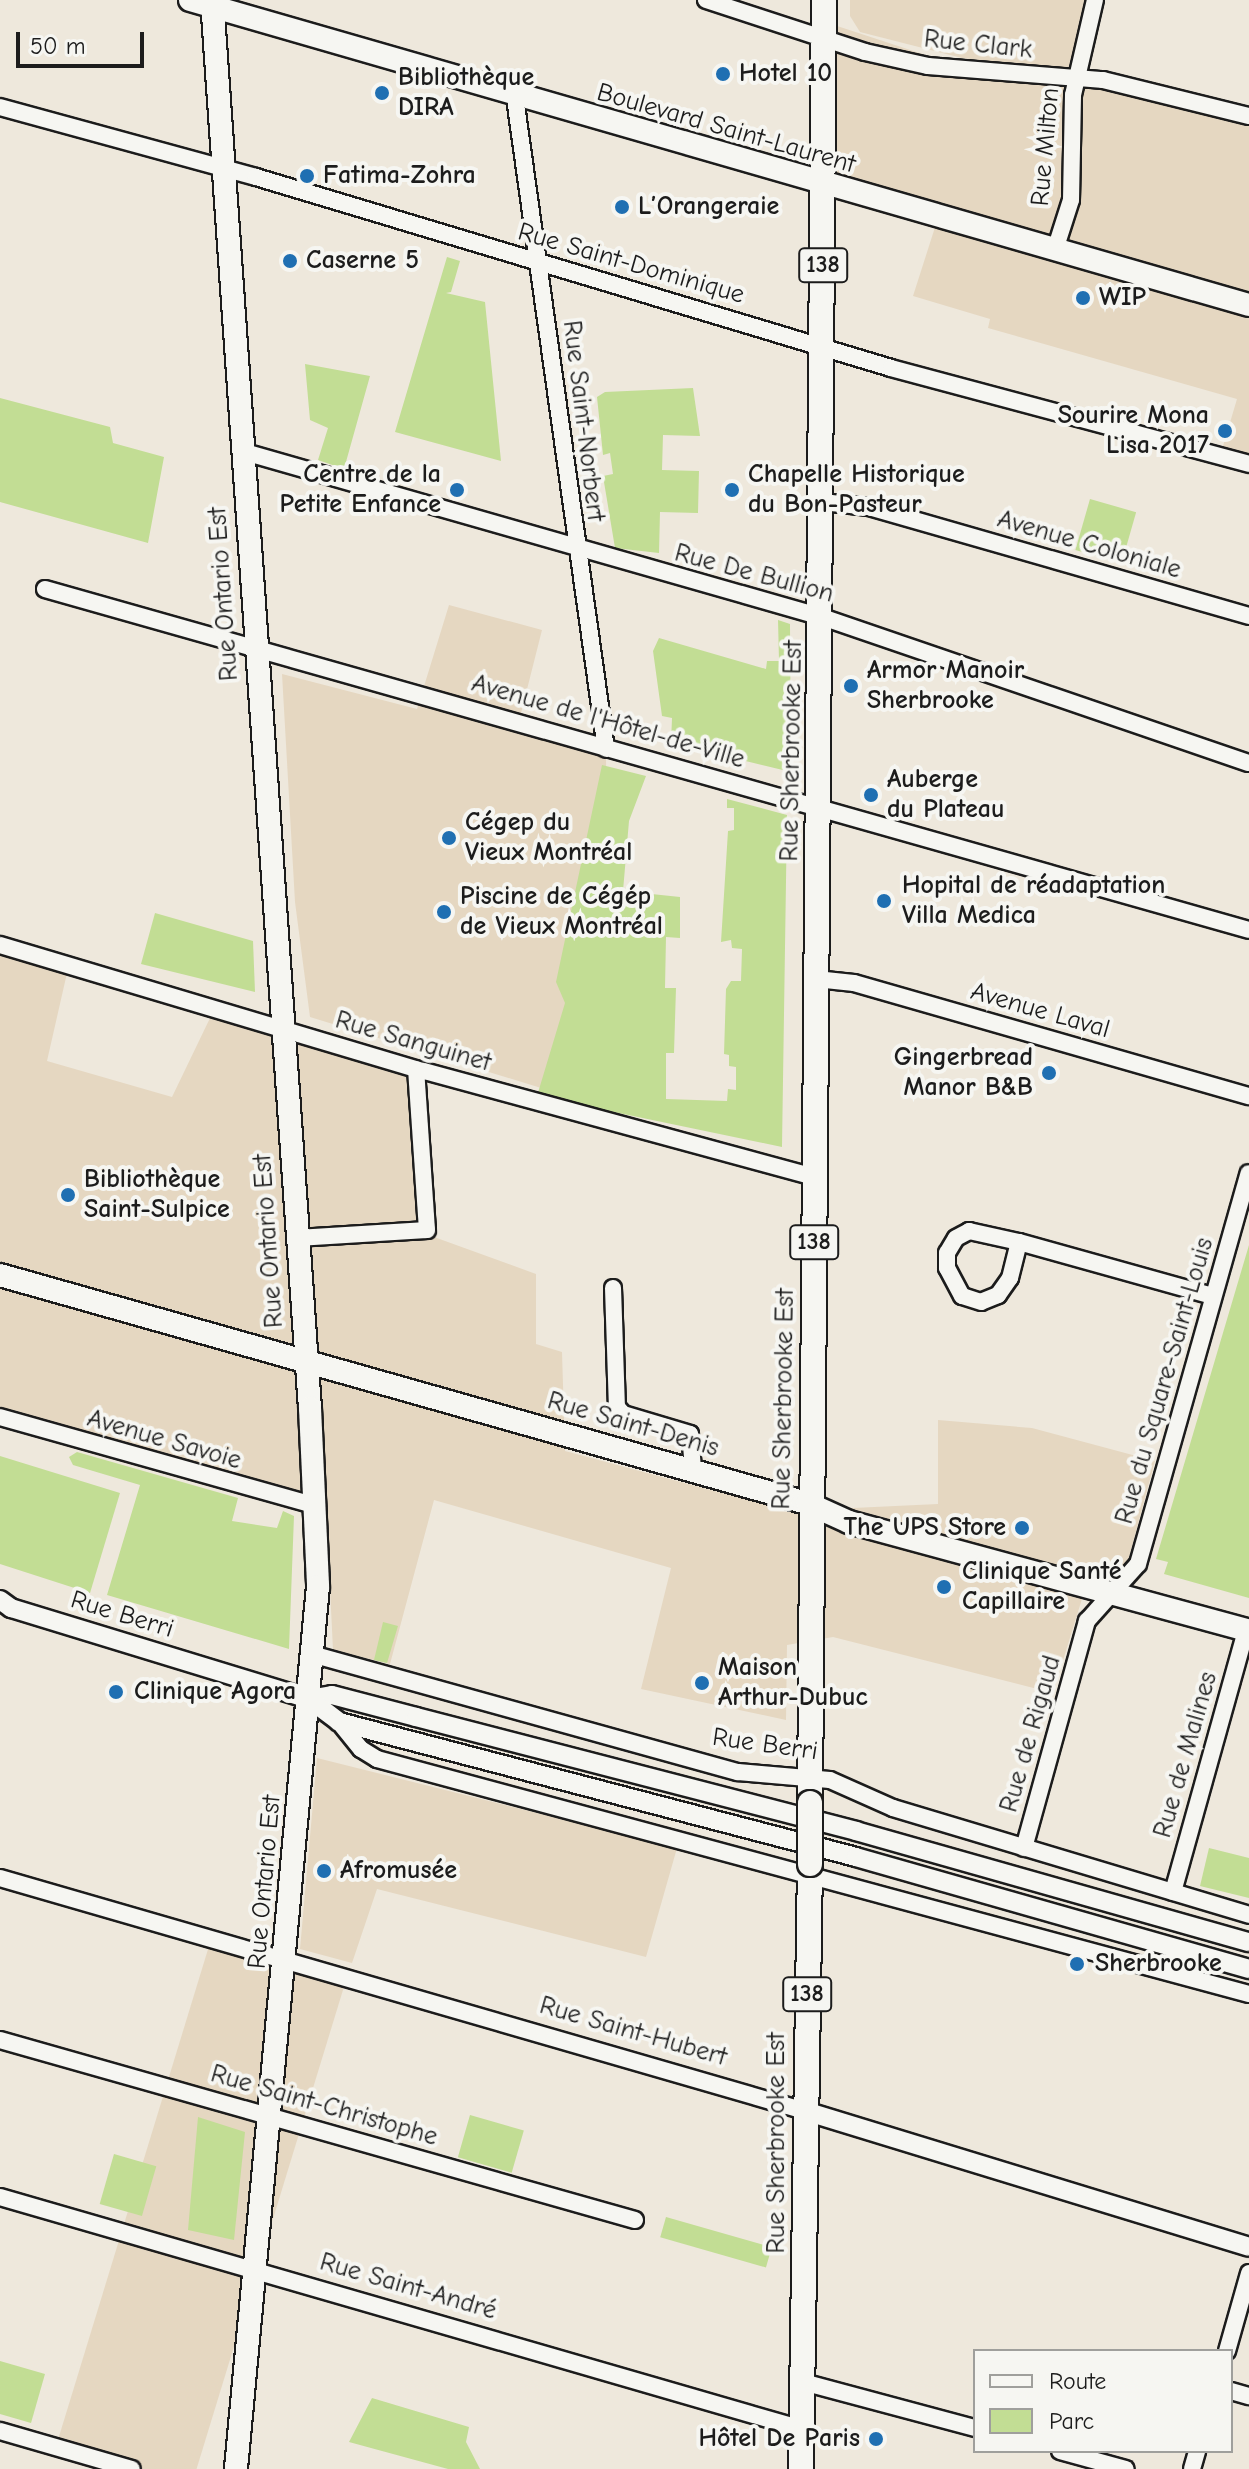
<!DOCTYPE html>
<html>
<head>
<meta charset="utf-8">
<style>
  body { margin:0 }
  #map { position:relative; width:1249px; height:2469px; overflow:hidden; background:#eee8dc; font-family:"Comic Neue",sans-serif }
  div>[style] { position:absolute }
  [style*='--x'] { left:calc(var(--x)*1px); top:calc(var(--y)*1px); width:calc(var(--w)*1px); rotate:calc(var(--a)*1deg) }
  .built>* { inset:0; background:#e5d7c1; transform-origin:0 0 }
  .green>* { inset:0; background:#c2dd94; transform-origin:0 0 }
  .roads { filter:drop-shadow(2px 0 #1c1c1c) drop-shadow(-2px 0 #1c1c1c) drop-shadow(0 2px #1c1c1c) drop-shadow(0 -2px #1c1c1c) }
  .minor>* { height:16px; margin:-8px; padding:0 8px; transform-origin:8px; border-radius:8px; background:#f6f6f2 }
  .tertiary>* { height:18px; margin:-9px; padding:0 9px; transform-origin:9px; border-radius:9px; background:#f6f6f2 }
  .secondary>* { height:22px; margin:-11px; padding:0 11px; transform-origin:11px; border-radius:11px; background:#f6f6f2 }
  .primary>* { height:24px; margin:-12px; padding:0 12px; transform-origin:12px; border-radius:12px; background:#f6f6f2 }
  .bridges { filter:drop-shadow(2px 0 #1c1c1c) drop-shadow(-2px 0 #1c1c1c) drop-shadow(0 2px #1c1c1c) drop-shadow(0 -2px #1c1c1c) }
  .primary-bridge>* { height:24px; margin:-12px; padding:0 12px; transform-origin:12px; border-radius:12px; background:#f6f6f2 }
  .dots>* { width:22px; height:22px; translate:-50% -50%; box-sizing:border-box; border:4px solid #f6f6f2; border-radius:50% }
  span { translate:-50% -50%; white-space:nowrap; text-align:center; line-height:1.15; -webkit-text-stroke:8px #f6f6f2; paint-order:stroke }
  .shield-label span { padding:2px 6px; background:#f6f6f2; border:2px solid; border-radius:6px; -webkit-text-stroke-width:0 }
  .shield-label { font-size:24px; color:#1c1c1c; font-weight:700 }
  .street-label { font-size:26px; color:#1c1c1c }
  .poi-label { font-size:26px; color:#1c1c1c; font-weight:700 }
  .left { translate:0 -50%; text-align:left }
  .right { translate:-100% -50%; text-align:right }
  .legend { position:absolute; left:973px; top:2349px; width:260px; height:104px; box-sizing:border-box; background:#f6f6f2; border:2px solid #9f9f9c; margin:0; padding:10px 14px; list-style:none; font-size:24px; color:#1c1c1c }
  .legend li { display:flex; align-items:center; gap:16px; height:40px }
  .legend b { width:40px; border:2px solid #9f9f9c }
  .scale { position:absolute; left:16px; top:32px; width:128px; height:36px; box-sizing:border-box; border:4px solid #1c1c1c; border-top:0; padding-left:10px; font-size:24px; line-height:28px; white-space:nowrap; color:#1c1c1c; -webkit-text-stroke:6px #f6f6f2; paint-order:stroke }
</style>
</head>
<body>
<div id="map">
  <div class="built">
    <div style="clip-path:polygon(850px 0,1087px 0,1072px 72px,962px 58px,860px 32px,850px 16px)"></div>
    <div style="clip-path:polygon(828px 23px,956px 65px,1249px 113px,1249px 454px,1223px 446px,1237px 399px,988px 328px,990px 319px,913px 296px,937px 221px,830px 193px)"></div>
    <div style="clip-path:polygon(449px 605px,542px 630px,518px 725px,606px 749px,607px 917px,567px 1096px,310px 1017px,295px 902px,282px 674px,417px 709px)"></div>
    <div style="clip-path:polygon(0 955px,67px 973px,47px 1061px,172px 1097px,211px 1016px,410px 1074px,423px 1233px,536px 1274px,536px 1344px,562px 1352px,565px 1451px,789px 1511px,938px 1504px,938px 1420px,1032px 1428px,1155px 1461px,1125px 1572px,1093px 1563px,1053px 1693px,833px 1637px,787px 1645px,786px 1720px,641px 1689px,671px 1568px,434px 1500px,390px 1664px,333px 1650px,326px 1505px,0 1407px)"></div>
    <div style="clip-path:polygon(317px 1758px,677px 1848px,646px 1957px,377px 1889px,352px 1963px,300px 1949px)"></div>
    <div style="left:209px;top:1946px;width:141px;height:524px;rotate:17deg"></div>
  </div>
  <div class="green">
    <div style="clip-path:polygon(447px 257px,460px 261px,451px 292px,446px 293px,485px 302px,501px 461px,395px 432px)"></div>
    <div style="clip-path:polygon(305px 364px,370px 376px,344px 469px,318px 460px,328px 428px,310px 420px)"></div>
    <div style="clip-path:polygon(693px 388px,700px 436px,663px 435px,662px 470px,699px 471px,698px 513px,660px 512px,659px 553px,615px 548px,603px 476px,613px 474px,610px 453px,603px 455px,597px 397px,605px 392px)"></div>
    <div style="clip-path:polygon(0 398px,110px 427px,113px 443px,164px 457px,148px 543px,0 502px)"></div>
    <div style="left:1090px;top:499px;width:48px;height:53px;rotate:16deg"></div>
    <div style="clip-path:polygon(778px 620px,790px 624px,791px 772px,671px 743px,672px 718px,662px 716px,653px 651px,659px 638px,766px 669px,767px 661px,779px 661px)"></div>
    <div style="clip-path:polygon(602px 765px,646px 776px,629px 821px,623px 891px,680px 897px,680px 938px,666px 937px,665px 988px,676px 988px,674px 1053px,666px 1053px,666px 1099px,727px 1101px,728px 1089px,736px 1090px,736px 1067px,729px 1066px,729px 1055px,724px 1054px,726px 989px,731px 981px,741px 981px,742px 949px,732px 948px,731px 940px,721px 942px,728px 831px,734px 830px,734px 808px,727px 808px,727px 799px,787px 815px,782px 1147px,537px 1096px,565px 1003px,556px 982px)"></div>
    <div style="clip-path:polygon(155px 913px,253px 941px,255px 992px,141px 964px)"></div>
    <div style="clip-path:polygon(1249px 1245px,1249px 1598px,1164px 1574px,1168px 1562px,1156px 1559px)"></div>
    <div style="clip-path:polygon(77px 1452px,238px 1498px,232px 1521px,277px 1528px,283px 1511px,294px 1516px,289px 1649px,107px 1595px,140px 1485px,73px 1465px,69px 1457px)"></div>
    <div style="clip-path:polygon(0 1456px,120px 1493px,90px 1593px,0 1564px)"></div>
    <div style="clip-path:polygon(383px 1622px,398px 1626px,387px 1663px,374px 1660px)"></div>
    <div style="clip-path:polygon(1209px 1848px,1249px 1858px,1249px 1898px,1200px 1886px)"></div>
    <div style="left:470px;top:2115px;width:56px;height:44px;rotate:16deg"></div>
    <div style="clip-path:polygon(198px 2117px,245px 2132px,234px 2240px,188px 2230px)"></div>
    <div style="left:114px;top:2154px;width:44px;height:52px;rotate:16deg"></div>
    <div style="left:666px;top:2217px;width:110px;height:21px;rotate:16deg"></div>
    <div style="clip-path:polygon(0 2361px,45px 2374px,31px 2423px,0 2414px)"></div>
    <div style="clip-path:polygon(372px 2398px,469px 2427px,466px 2442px,480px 2469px,448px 2469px,349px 2442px)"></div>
  </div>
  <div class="roads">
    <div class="minor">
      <div style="--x:706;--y:0;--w:167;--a:18.1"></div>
      <div style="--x:865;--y:52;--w:65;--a:12.5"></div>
      <div style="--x:928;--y:66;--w:176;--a:4.6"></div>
      <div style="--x:1103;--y:80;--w:150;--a:13.9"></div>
      <div style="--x:515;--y:98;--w:657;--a:82.04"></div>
      <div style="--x:0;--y:107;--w:265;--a:15.3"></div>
      <div style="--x:256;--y:177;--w:663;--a:16.74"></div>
      <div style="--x:891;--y:368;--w:371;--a:15"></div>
      <div style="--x:1055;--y:250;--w:52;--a:-72.3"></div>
      <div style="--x:1071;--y:200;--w:105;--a:-88.9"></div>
      <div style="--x:1073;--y:95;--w:98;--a:-77"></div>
      <div style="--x:241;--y:451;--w:604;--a:15.95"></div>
      <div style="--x:822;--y:617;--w:451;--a:18.9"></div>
      <div style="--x:822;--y:502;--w:47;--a:6.1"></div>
      <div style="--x:869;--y:507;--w:395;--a:16"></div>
      <div style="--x:45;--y:589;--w:1251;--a:15.81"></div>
      <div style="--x:0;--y:945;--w:442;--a:16.6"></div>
      <div style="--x:424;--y:1071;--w:405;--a:15.2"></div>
      <div style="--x:816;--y:979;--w:38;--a:6"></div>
      <div style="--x:854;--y:983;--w:411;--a:16"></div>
      <div style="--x:969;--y:1231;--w:51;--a:12.4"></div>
      <div style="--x:1019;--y:1242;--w:37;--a:104"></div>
      <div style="--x:1010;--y:1278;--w:21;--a:125"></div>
      <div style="--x:998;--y:1295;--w:18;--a:158"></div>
      <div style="--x:981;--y:1302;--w:20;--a:-162"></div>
      <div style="--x:962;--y:1296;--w:32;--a:-118"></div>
      <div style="--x:947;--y:1268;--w:15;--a:-90"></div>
      <div style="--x:947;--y:1253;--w:17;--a:-59"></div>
      <div style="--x:956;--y:1238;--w:15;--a:-28"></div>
      <div style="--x:297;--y:1238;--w:130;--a:-3.5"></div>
      <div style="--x:427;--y:1230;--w:161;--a:-93.9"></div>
      <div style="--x:1019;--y:1242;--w:201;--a:15.6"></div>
      <div style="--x:613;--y:1288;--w:119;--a:88.1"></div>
      <div style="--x:617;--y:1407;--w:9;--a:49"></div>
      <div style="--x:623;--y:1414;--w:70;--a:16.6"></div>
      <div style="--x:690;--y:1434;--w:38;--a:85"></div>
      <div style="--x:0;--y:1417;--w:328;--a:15.7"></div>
      <div style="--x:315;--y:1655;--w:439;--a:15.5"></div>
      <div style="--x:738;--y:1772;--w:92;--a:5"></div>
      <div style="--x:830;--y:1780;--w:69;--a:24"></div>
      <div style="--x:893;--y:1808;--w:372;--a:16.7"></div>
      <div style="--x:339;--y:1722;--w:35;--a:51"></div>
      <div style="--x:361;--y:1749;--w:19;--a:32"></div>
      <div style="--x:377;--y:1759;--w:903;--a:15.08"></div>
      <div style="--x:1024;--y:1848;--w:236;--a:-74.5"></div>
      <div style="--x:1087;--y:1621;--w:76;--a:-48.2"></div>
      <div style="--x:1138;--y:1564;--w:406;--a:-74.2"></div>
      <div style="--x:0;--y:1878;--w:838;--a:16.14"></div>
      <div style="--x:1173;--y:1892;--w:272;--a:-74.4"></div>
      <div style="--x:0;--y:2040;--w:660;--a:15.83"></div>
      <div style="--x:0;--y:2197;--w:835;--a:16.13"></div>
      <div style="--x:1227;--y:2351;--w:81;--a:-74.2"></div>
      <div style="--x:803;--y:2382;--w:178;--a:15"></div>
      <div style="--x:1231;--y:2391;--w:19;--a:16"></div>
      <div style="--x:0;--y:2431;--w:137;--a:16.1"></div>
      <div style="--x:1060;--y:2451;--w:68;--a:15.3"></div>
      <div style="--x:1192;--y:2469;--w:19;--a:-74"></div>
    </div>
    <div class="tertiary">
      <div style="--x:0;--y:1600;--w:14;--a:36"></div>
      <div style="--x:11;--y:1608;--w:312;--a:17"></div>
      <div style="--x:309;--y:1699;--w:23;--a:-10"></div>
      <div style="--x:332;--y:1695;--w:87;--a:14.7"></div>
      <div style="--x:416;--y:1717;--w:455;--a:14.5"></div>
      <div style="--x:856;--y:1831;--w:408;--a:15.8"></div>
      <div style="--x:309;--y:1699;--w:38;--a:37"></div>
      <div style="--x:339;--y:1722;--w:534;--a:14.63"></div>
      <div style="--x:856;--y:1857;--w:409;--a:15.9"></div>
      <div style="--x:805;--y:2111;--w:464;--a:17"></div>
    </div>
    <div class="secondary">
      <div style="--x:190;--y:0;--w:1102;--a:16.07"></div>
      <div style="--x:212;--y:0;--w:1411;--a:86.02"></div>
      <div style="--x:310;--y:1408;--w:178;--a:87.4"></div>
      <div style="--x:318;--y:1586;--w:887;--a:95.31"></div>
      <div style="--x:0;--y:1275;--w:839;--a:15.78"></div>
      <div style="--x:807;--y:1503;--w:46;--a:24.3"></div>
      <div style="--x:849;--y:1522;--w:415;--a:15.2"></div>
    </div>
    <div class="primary">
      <div style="--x:810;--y:1803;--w:1803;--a:-89.56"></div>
      <div style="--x:801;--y:2469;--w:605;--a:-89.15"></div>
    </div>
  </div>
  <div class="bridges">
    <div class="primary-bridge">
      <div style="--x:810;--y:1864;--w:61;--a:-90"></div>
    </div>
  </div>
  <div class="dots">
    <div style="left:723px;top:74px;background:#1f6fb2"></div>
    <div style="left:382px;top:93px;background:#1f6fb2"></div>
    <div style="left:307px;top:176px;background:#1f6fb2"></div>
    <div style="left:622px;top:207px;background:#1f6fb2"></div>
    <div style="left:290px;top:261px;background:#1f6fb2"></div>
    <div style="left:1083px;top:298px;background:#1f6fb2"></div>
    <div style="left:1225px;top:431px;background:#1f6fb2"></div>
    <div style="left:457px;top:490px;background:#1f6fb2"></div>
    <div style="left:732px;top:490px;background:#1f6fb2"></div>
    <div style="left:851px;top:686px;background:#1f6fb2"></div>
    <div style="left:871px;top:795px;background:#1f6fb2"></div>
    <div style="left:449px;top:838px;background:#1f6fb2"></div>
    <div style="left:884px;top:901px;background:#1f6fb2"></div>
    <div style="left:444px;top:912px;background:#1f6fb2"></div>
    <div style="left:1049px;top:1073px;background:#1f6fb2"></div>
    <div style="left:68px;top:1195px;background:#1f6fb2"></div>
    <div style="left:1022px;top:1528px;background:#1f6fb2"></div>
    <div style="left:944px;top:1587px;background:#1f6fb2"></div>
    <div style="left:702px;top:1683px;background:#1f6fb2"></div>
    <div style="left:116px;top:1692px;background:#1f6fb2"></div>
    <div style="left:324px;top:1871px;background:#1f6fb2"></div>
    <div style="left:1077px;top:1964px;background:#1f6fb2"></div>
    <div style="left:876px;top:2439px;background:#1f6fb2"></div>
  </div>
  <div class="shield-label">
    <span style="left:823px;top:265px">138</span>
    <span style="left:814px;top:1242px">138</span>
    <span style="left:807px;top:1994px">138</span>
  </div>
  <div class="street-label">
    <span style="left:978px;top:45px;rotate:6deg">Rue Clark</span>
    <span style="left:726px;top:129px;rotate:16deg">Boulevard Saint-Laurent</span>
    <span style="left:1046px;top:147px;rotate:-85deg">Rue Milton</span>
    <span style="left:631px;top:264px;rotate:16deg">Rue Saint-Dominique</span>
    <span style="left:583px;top:421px;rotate:83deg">Rue Saint-Norbert</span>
    <span style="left:1089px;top:545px;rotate:16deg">Avenue Coloniale</span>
    <span style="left:754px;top:574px;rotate:15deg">Rue De Bullion</span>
    <span style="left:224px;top:594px;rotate:-94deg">Rue Ontario Est</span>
    <span style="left:608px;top:722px;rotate:16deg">Avenue de l'Hôtel-de-Ville</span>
    <span style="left:792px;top:751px;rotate:-89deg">Rue Sherbrooke Est</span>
    <span style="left:1040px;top:1011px;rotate:16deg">Avenue Laval</span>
    <span style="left:413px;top:1042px;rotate:16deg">Rue Sanguinet</span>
    <span style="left:269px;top:1241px;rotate:-94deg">Rue Ontario Est</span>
    <span style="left:1165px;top:1381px;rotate:-74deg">Rue du Square-Saint-Louis</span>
    <span style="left:784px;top:1399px;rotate:-89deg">Rue Sherbrooke Est</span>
    <span style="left:633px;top:1425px;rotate:16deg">Rue Saint-Denis</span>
    <span style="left:164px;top:1440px;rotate:16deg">Avenue Savoie</span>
    <span style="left:122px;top:1615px;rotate:17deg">Rue Berri</span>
    <span style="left:1031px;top:1734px;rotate:-74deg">Rue de Rigaud</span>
    <span style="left:765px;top:1745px;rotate:8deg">Rue Berri</span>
    <span style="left:1186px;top:1755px;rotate:-74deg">Rue de Malines</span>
    <span style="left:265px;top:1882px;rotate:-85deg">Rue Ontario Est</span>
    <span style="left:633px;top:2032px;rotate:16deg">Rue Saint-Hubert</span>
    <span style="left:324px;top:2106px;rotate:16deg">Rue Saint-Christophe</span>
    <span style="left:777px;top:2143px;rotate:-90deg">Rue Sherbrooke Est</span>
    <span style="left:408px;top:2287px;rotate:16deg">Rue Saint-André</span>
  </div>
  <div class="poi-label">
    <span class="left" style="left:739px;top:74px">Hotel 10</span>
    <span class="left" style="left:398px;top:93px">Bibliothèque<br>DIRA</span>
    <span class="left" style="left:323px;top:176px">Fatima-Zohra</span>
    <span class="left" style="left:638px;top:207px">L’Orangeraie</span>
    <span class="left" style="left:306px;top:261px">Caserne 5</span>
    <span class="left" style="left:1099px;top:298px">WIP</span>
    <span class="right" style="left:1209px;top:431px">Sourire Mona<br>Lisa 2017</span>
    <span class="right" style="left:441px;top:490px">Centre de la<br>Petite Enfance</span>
    <span class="left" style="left:748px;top:490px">Chapelle Historique<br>du Bon-Pasteur</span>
    <span class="left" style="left:867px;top:686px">Armor Manoir<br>Sherbrooke</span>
    <span class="left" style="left:887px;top:795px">Auberge<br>du Plateau</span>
    <span class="left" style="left:465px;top:838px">Cégep du<br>Vieux Montréal</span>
    <span class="left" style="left:902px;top:901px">Hopital de réadaptation<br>Villa Medica</span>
    <span class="left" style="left:460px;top:912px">Piscine de Cégép<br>de Vieux Montréal</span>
    <span class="right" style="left:1033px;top:1073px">Gingerbread<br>Manor B&amp;B</span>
    <span class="left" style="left:84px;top:1195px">Bibliothèque<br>Saint-Sulpice</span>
    <span class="right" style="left:1006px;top:1528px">The UPS Store</span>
    <span class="left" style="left:962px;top:1587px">Clinique Santé<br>Capillaire</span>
    <span class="left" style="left:718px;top:1683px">Maison<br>Arthur-Dubuc</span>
    <span class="left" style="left:134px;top:1692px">Clinique Agora</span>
    <span class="left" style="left:340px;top:1871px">Afromusée</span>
    <span class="left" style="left:1095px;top:1964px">Sherbrooke</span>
    <span class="right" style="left:860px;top:2439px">Hôtel De Paris</span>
  </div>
  <ul class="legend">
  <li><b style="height:10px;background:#f6f6f2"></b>Route</li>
  <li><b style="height:22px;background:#c2dd94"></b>Parc</li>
  </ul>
  <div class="scale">50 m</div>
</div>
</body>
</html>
